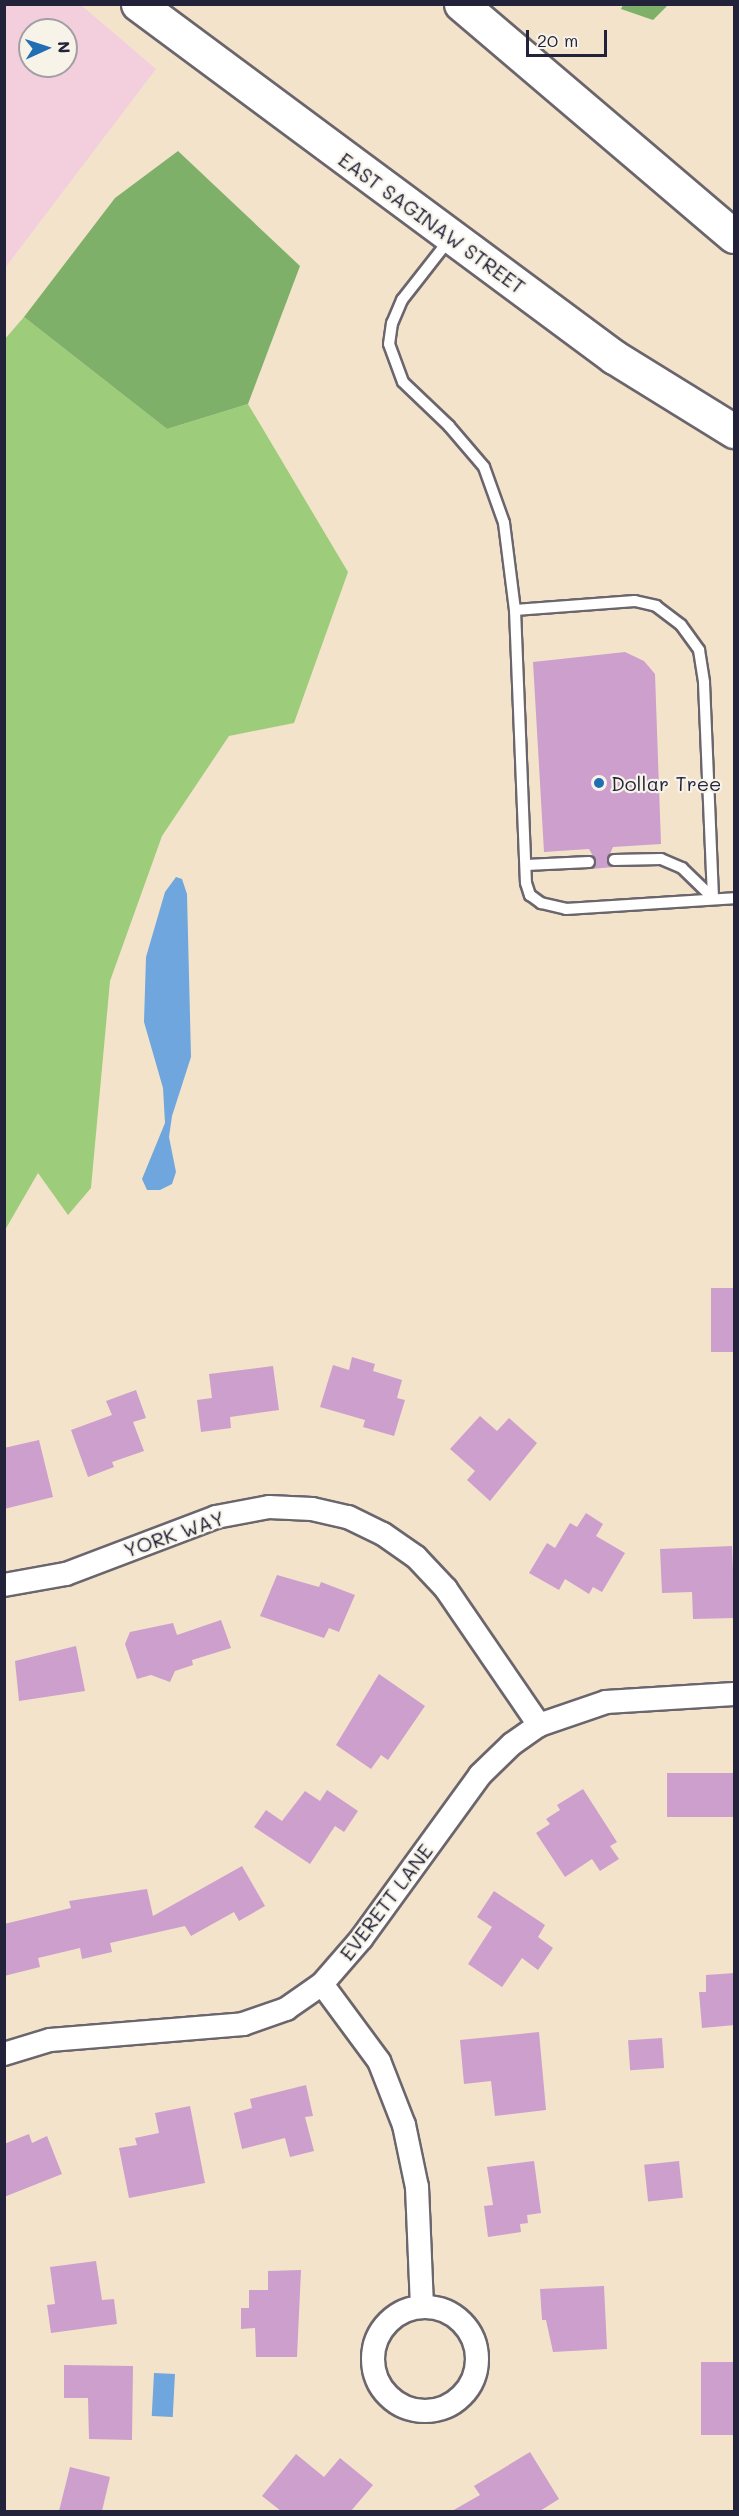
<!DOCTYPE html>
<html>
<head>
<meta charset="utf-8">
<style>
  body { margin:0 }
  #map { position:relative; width:739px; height:2516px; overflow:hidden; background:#f3e3ca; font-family:Mali,sans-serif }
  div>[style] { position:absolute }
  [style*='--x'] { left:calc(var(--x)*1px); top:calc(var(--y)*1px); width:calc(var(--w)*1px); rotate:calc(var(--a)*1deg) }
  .built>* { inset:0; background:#f3cfde }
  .green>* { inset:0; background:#9dcc7a }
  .forest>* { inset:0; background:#7eb06a }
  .water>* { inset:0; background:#6ea6dd; transform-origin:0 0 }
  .building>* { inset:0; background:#cc9fcd; transform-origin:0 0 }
  .roads { filter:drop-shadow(2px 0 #6b666d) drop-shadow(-2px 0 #6b666d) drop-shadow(0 2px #6b666d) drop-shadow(0 -2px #6b666d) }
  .lane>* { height:10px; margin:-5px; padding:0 5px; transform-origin:5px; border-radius:5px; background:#fff }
  .street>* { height:22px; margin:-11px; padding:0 11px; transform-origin:11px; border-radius:11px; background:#fff }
  .street>.ring { margin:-11px; padding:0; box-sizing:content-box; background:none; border:22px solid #fff; border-radius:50% }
  .primary>* { height:33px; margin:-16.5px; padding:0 16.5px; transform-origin:16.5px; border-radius:16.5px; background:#fff }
  .dots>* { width:16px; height:16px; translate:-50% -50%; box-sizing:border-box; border:3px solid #f7f3e8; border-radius:50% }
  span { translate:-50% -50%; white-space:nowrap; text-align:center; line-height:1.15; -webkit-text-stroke:4.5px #f7f3e8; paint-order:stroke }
  .street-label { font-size:20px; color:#22223b }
  .poi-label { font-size:20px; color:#22223b }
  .left { translate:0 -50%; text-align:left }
  .frame { position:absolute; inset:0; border:6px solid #22223b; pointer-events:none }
  .north { position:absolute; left:18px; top:18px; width:60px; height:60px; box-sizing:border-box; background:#f7f3e8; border:2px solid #a29fa3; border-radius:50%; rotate:87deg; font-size:16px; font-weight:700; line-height:24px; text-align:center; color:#22223b }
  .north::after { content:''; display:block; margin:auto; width:21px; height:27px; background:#1f6fb2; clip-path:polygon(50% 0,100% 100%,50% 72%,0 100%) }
  .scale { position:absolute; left:526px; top:30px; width:81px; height:27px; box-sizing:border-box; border:3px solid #22223b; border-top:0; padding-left:8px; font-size:18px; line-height:21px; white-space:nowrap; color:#22223b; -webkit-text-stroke:4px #f7f3e8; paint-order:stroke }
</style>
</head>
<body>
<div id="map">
  <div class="built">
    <div style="clip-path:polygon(evenodd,5px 4px,81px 5px,156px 69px,5px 268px,5px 4px,30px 30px,66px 30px,66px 66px,30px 66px,30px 30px)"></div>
  </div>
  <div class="green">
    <div style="clip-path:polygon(24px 317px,167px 429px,248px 404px,348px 572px,294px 723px,229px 736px,162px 836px,110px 981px,91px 1188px,68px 1215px,38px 1173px,5px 1230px,4px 340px)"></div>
  </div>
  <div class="forest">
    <div style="clip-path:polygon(623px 5px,623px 4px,668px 5px,653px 20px,621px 9px)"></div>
    <div style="clip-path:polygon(178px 151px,300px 266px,248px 404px,167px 429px,24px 317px,115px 198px)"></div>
  </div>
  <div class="water">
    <div style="clip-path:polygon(176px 877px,182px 879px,187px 894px,191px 1057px,172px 1116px,169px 1137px,176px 1172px,172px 1184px,160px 1190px,147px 1190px,142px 1179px,165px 1123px,163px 1088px,144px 1022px,146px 957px,165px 892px)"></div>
    <div style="left:154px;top:2373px;width:21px;height:43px;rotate:3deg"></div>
  </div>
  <div class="building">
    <div style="clip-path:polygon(625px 652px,644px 661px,655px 674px,661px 844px,613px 847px,607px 861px,614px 867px,591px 869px,596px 861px,589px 849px,544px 852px,533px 662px)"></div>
    <div style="left:735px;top:1288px;width:64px;height:24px;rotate:90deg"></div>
    <div style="clip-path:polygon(352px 1357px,375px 1364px,373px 1371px,402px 1380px,397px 1398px,405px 1400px,394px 1436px,363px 1427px,365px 1420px,320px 1407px,333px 1365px,349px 1370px)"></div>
    <div style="clip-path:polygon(273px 1366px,279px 1410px,230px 1417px,231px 1428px,201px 1432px,197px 1400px,212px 1398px,209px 1374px)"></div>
    <div style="clip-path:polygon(136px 1390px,146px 1418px,133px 1422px,144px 1451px,112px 1462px,114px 1467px,88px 1477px,71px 1430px,112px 1415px,106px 1401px)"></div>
    <div style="clip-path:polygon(480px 1416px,497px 1431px,509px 1418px,537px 1443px,490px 1501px,467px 1480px,475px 1471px,450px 1449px)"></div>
    <div style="clip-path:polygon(39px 1440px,53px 1497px,4px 1509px,4px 1448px)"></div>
    <div style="clip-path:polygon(586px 1513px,603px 1524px,596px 1536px,625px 1553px,602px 1592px,593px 1587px,589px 1594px,565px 1579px,559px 1590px,529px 1573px,547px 1543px,555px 1548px,570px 1523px,577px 1527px)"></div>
    <div style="clip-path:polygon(732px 1546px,735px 1618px,693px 1619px,692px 1592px,662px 1593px,660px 1549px)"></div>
    <div style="clip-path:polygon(277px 1575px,319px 1587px,321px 1582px,355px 1595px,339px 1632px,329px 1628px,324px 1638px,260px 1616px)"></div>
    <div style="clip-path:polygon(221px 1620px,231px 1648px,192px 1660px,193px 1665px,175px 1671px,170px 1682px,151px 1675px,137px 1679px,125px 1644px,130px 1632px,173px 1623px,177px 1635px)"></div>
    <div style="clip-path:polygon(76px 1646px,85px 1691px,19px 1701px,15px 1661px)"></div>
    <div style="clip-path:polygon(379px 1674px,425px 1706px,388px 1760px,381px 1755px,371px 1769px,336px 1745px)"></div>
    <div style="left:735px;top:1773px;width:44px;height:68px;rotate:90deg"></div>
    <div style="clip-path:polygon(583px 1789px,617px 1842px,610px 1846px,619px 1859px,600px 1871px,592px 1859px,565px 1877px,536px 1833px,550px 1824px,546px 1819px,560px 1810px,557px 1805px)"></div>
    <div style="clip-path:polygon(327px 1790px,358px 1811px,344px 1832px,335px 1826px,310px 1864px,254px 1827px,266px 1810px,282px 1821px,305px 1791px,320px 1801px)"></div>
    <div style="clip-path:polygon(242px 1866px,265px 1906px,239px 1921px,234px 1912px,191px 1936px,185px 1926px,110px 1943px,112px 1952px,82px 1959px,80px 1948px,38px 1958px,40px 1967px,4px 1976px,4px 1924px,71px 1908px,69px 1901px,147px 1889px,153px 1916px)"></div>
    <div style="clip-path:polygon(494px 1891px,545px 1925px,538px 1937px,553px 1948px,538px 1970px,522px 1958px,502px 1987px,468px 1964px,492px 1927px,477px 1917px)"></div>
    <div style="clip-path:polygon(735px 1973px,735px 2025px,702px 2028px,699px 1992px,706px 1992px,706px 1975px)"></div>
    <div style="clip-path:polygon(539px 2032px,546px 2110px,495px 2116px,491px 2081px,464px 2084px,460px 2040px)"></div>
    <div style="left:662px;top:2038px;width:30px;height:34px;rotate:86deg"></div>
    <div style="clip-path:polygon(306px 2085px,313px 2116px,305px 2117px,314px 2151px,290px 2157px,285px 2138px,242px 2149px,234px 2113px,252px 2108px,250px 2099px)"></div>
    <div style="clip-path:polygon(190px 2106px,205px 2183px,129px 2198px,119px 2148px,137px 2145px,135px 2138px,159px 2133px,155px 2113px)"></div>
    <div style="clip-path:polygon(29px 2134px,32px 2143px,47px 2136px,62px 2174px,4px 2197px,4px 2144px)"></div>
    <div style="clip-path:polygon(534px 2161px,541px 2213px,527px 2215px,528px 2223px,520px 2224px,521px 2232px,488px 2237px,484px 2206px,493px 2205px,487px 2167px)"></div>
    <div style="left:679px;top:2161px;width:37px;height:35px;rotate:84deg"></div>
    <div style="clip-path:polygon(96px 2261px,102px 2300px,114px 2299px,117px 2324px,51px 2333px,47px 2305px,55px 2304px,50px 2267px)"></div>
    <div style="clip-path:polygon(301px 2270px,297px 2357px,256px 2357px,255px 2328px,241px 2329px,241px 2308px,249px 2308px,249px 2290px,268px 2290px,268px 2271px)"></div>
    <div style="clip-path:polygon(604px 2286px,607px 2349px,553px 2352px,546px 2320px,542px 2320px,540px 2289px)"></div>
    <div style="left:735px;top:2362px;width:73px;height:34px;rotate:90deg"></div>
    <div style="clip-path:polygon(64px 2365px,133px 2366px,132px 2440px,89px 2439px,88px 2398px,64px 2398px)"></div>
    <div style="clip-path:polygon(530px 2452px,559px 2499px,540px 2511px,452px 2511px,480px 2495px,474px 2486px)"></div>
    <div style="clip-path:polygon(296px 2454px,324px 2477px,340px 2458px,373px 2485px,351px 2511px,281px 2511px,262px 2496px)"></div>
    <div style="clip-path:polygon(70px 2467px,110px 2477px,102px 2511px,59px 2511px)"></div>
  </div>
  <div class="roads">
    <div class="lane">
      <div style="--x:449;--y:240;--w:76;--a:128.1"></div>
      <div style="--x:402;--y:300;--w:25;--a:113"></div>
      <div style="--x:392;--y:323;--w:21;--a:98"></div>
      <div style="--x:389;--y:344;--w:40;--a:69.8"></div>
      <div style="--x:403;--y:382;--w:64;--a:43.7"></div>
      <div style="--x:449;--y:426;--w:54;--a:49.5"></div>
      <div style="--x:484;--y:467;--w:59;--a:70.3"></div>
      <div style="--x:504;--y:523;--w:88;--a:82.8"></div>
      <div style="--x:515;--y:610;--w:273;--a:87.7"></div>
      <div style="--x:526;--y:883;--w:13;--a:72"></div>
      <div style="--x:530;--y:895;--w:14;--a:36"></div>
      <div style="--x:541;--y:903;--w:26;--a:13"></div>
      <div style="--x:566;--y:909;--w:168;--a:-3.7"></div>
      <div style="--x:515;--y:610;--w:120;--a:-4.3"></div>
      <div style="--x:635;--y:601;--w:22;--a:13"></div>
      <div style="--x:656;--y:606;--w:31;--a:37"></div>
      <div style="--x:681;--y:625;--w:31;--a:54"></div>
      <div style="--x:699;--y:650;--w:33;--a:81"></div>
      <div style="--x:704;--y:683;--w:215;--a:87.6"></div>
      <div style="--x:614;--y:860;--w:47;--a:-1.2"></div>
      <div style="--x:661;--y:859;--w:23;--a:23"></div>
      <div style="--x:682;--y:868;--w:43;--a:44.1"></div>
      <div style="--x:526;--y:865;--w:63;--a:-2.7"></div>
    </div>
    <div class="street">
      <div style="--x:4;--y:1585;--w:63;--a:-10.1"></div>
      <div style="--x:66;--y:1574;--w:160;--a:-20.8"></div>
      <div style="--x:216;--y:1517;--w:54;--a:-10.7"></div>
      <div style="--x:269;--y:1507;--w:43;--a:2.7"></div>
      <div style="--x:312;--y:1509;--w:37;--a:13"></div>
      <div style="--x:348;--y:1517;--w:39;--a:26"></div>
      <div style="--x:383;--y:1534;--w:40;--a:34.9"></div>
      <div style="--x:416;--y:1557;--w:44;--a:46.8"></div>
      <div style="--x:446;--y:1589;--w:165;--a:55.6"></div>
      <div style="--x:322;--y:1984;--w:96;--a:53.5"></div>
      <div style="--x:379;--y:2061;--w:69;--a:68.7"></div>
      <div style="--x:404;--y:2125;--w:63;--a:78.2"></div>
      <div style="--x:417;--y:2187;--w:120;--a:87.6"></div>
      <div style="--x:4;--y:2054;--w:48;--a:-16.9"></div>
      <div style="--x:50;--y:2040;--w:194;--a:-4.7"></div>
      <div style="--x:243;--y:2024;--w:46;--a:-19.2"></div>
      <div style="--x:286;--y:2009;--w:44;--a:-34.8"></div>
      <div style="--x:322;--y:1984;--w:60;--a:-49.1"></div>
      <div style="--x:361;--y:1939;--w:203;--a:-54"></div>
      <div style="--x:480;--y:1775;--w:45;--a:-44.1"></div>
      <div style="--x:512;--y:1744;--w:33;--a:-35"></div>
      <div style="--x:539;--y:1725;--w:71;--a:-18.9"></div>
      <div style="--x:606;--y:1702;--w:128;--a:-3.6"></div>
      <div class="ring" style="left:373px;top:2307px;width:82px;height:82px"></div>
    </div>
    <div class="primary">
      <div style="--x:138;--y:4;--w:593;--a:36.56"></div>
      <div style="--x:614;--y:357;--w:141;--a:31.7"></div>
      <div style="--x:461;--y:4;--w:358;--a:40.4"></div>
    </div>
  </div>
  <div class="dots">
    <div style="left:599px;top:783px;background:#1f6fb2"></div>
  </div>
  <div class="street-label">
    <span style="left:432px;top:223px;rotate:36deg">EAST SAGINAW STREET</span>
    <span style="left:174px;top:1534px;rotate:-19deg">YORK WAY</span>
    <span style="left:386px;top:1902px;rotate:-53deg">EVERETT LANE</span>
  </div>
  <div class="poi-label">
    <span class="left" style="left:611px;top:783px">Dollar Tree</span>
  </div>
  <div class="frame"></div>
  <div class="north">N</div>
  <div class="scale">20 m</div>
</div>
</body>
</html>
